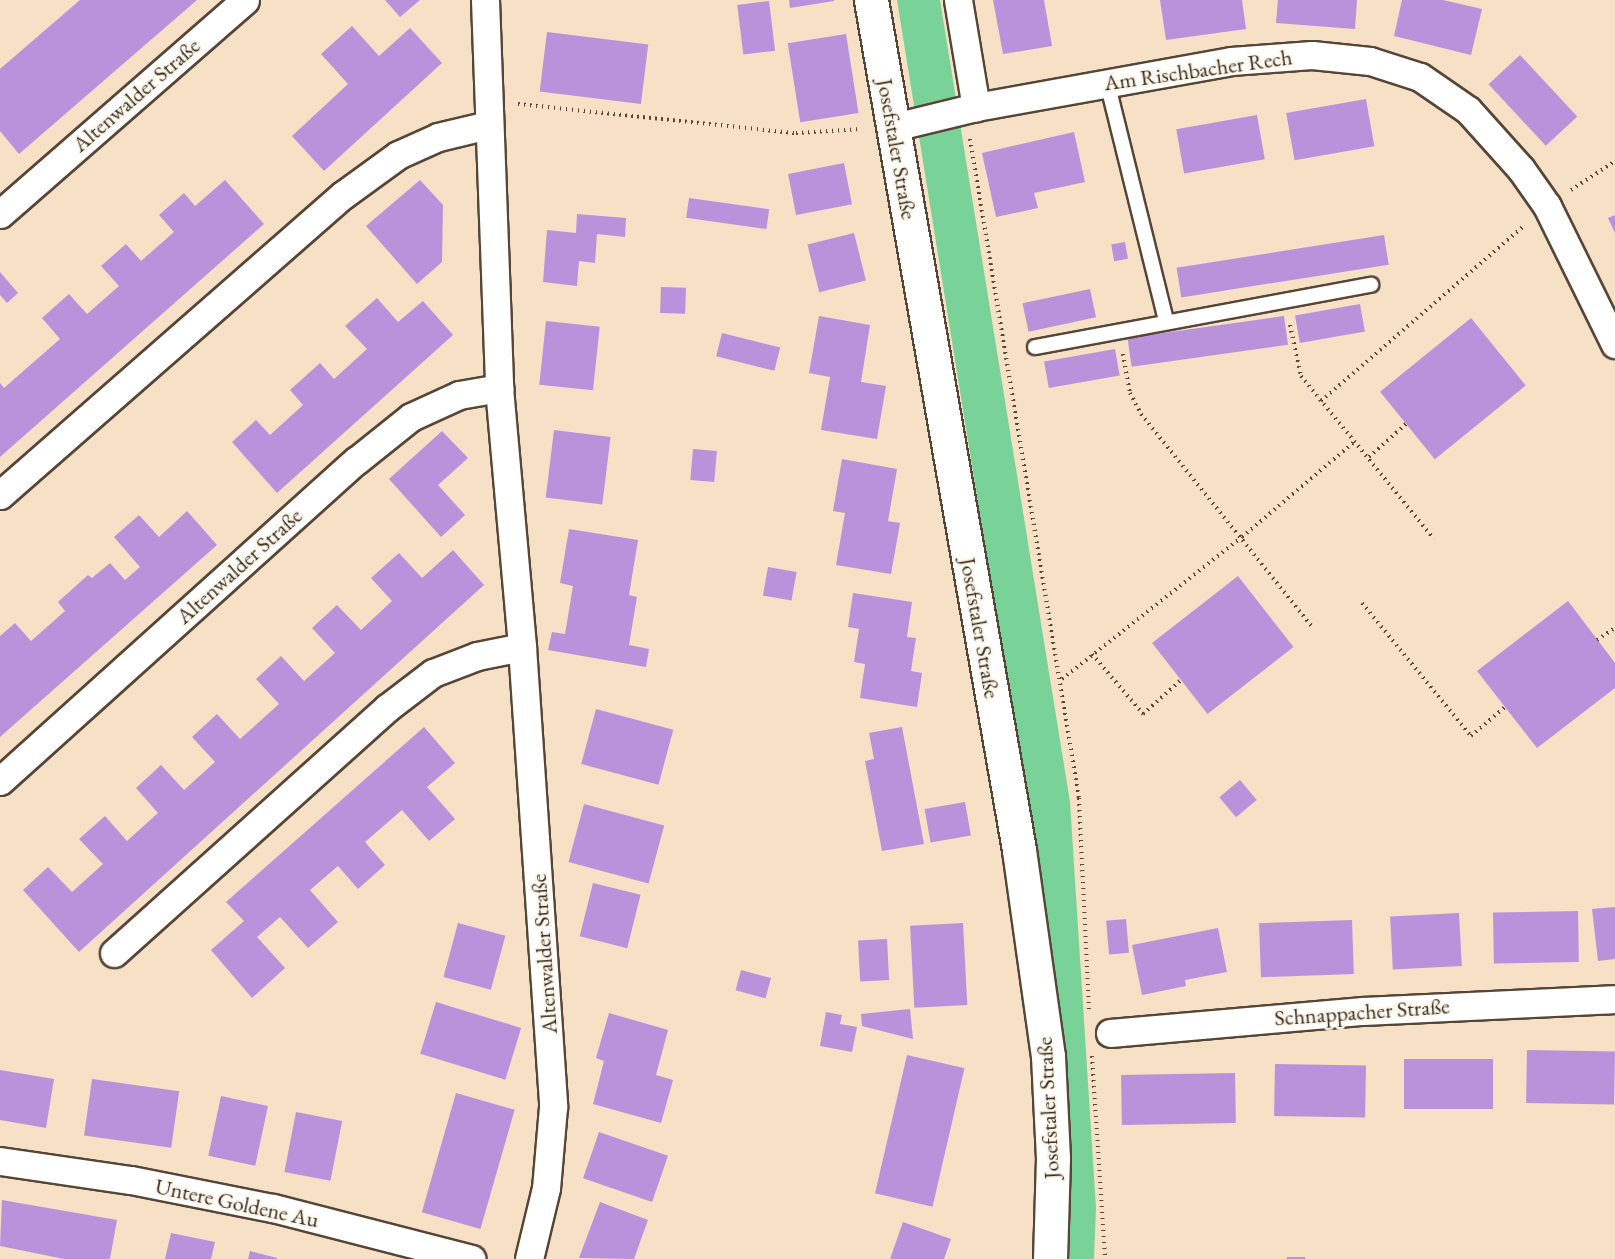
<!DOCTYPE html>
<html>
<head>
<meta charset="utf-8">
<style>
  body { margin:0 }
  #map { position:relative; width:1615px; height:1259px; overflow:hidden; background:#f6e0c6; font-family:"EB Garamond",serif }
  div>[style] { position:absolute }
  [style*='--x'] { left:calc(var(--x)*1px); top:calc(var(--y)*1px); width:calc(var(--w)*1px); rotate:calc(var(--a)*1deg) }
  .green>* { inset:0; background:#79d399 }
  .building>* { inset:0; background:#b893db; transform-origin:0 0 }
  .path>* { height:4px; margin-top:-2px; transform-origin:0; background:repeating-linear-gradient(90deg,#574537 0 1.5px,transparent 0 6px) }
  .roads { filter:drop-shadow(2px 0 #574537) drop-shadow(-2px 0 #574537) drop-shadow(0 2px #574537) drop-shadow(0 -2px #574537) }
  .service>* { height:14px; margin:-7px; padding:0 7px; transform-origin:7px; border-radius:7px; background:#fff }
  .minor>* { height:27px; margin:-13.5px; padding:0 13.5px; transform-origin:13.5px; border-radius:13.5px; background:#fff }
  .tertiary>* { height:33px; margin:-16.5px; padding:0 16.5px; transform-origin:16.5px; border-radius:16.5px; background:#fff }
  span { translate:-50% -50%; white-space:nowrap; text-align:center; line-height:1.15; -webkit-text-stroke:4.5px #fbf7ec; paint-order:stroke }
  .street-label { font-size:22px; color:#3b2a1e }
</style>
</head>
<body>
<div id="map">
  <div class="green">
    <div style="clip-path:polygon(897px 0,940px 0,1070px 802px,1096px 1208px,1094px 1259px,1069px 1259px,1067px 1114px,1056px 987px)"></div>
  </div>
  <div class="building">
    <div style="clip-path:polygon(80px 0,197px 0,19px 154px,0 131px,0 69px)"></div>
    <div style="clip-path:polygon(385px 0,420px 0,400px 17px)"></div>
    <div style="clip-path:polygon(789px 0,834px 0,834px 1px,790px 8px)"></div>
    <div style="clip-path:polygon(993px 0,1044px 0,1052px 46px,1003px 54px)"></div>
    <div style="clip-path:polygon(1160px 0,1242px 0,1246px 29px,1166px 40px)"></div>
    <div style="clip-path:polygon(1278px 0,1357px 0,1355px 29px,1276px 23px)"></div>
    <div style="clip-path:polygon(1402px 0,1443px 0,1482px 9px,1471px 55px,1394px 36px)"></div>
    <div style="left:769px;top:1px;width:50px;height:32px;rotate:83deg"></div>
    <div style="clip-path:polygon(352px 26px,379px 56px,410px 28px,442px 63px,324px 171px,292px 136px,348px 84px,321px 54px)"></div>
    <div style="left:547px;top:32px;width:102px;height:60px;rotate:7deg"></div>
    <div style="left:846px;top:34px;width:80px;height:59px;rotate:81deg"></div>
    <div style="left:1520px;top:55px;width:84px;height:43px;rotate:47deg"></div>
    <div style="left:1366px;top:99px;width:48px;height:81px;rotate:80deg"></div>
    <div style="left:1257px;top:115px;width:45px;height:82px;rotate:80deg"></div>
    <div style="clip-path:polygon(1074px 132px,1085px 182px,1034px 193px,1038px 208px,996px 217px,982px 153px)"></div>
    <div style="left:844px;top:163px;width:42px;height:57px;rotate:79deg"></div>
    <div style="clip-path:polygon(225px 180px,264px 224px,0 457px,0 383px,4px 388px,60px 339px,42px 318px,69px 294px,87px 314px,119px 286px,101px 266px,126px 244px,141px 261px,174px 232px,159px 215px,184px 193px,195px 206px)"></div>
    <div style="clip-path:polygon(420px 180px,443px 205px,442px 262px,417px 284px,366px 226px)"></div>
    <div style="left:689px;top:198px;width:81px;height:20px;rotate:8deg"></div>
    <div style="clip-path:polygon(577px 214px,626px 218px,625px 237px,597px 234px,595px 263px,579px 261px,577px 286px,543px 282px,547px 230px,576px 233px)"></div>
    <div style="clip-path:polygon(1615px 215px,1615px 233px,1608px 218px)"></div>
    <div style="left:854px;top:233px;width:49px;height:48px;rotate:76deg"></div>
    <div style="left:1384px;top:235px;width:30px;height:210px;rotate:81deg"></div>
    <div style="left:1125px;top:242px;width:17px;height:14px;rotate:80deg"></div>
    <div style="clip-path:polygon(0 272px,18px 293px,7px 303px,0 295px)"></div>
    <div style="left:661px;top:287px;width:25px;height:26px;rotate:2deg"></div>
    <div style="left:1090px;top:289px;width:29px;height:69px;rotate:78deg"></div>
    <div style="clip-path:polygon(377px 298px,398px 322px,423px 301px,453px 335px,277px 493px,232px 442px,256px 420px,270px 435px,303px 405px,290px 390px,320px 363px,334px 379px,367px 349px,345px 326px)"></div>
    <div style="left:1360px;top:304px;width:28px;height:66px;rotate:80deg"></div>
    <div style="clip-path:polygon(819px 316px,870px 325px,861px 382px,886px 386px,877px 439px,821px 430px,830px 377px,809px 373px)"></div>
    <div style="left:1284px;top:316px;width:29px;height:158px;rotate:82deg"></div>
    <div style="left:1471px;top:318px;width:87px;height:117px;rotate:51deg"></div>
    <div style="left:546px;top:321px;width:54px;height:64px;rotate:6deg"></div>
    <div style="left:722px;top:333px;width:60px;height:24px;rotate:14deg"></div>
    <div style="left:1115px;top:349px;width:27px;height:72px;rotate:80deg"></div>
    <div style="left:554px;top:430px;width:57px;height:68px;rotate:7deg"></div>
    <div style="clip-path:polygon(442px 431px,468px 458px,438px 485px,465px 515px,441px 537px,389px 479px)"></div>
    <div style="left:693px;top:449px;width:24px;height:31px;rotate:5deg"></div>
    <div style="clip-path:polygon(842px 459px,897px 469px,888px 521px,900px 523px,891px 574px,836px 565px,845px 513px,833px 511px)"></div>
    <div style="clip-path:polygon(187px 511px,217px 545px,0 737px,0 636px,15px 623px,31px 641px,65px 611px,58px 602px,88px 575px,92px 578px,110px 563px,125px 580px,140px 567px,114px 537px,139px 515px,159px 537px)"></div>
    <div style="clip-path:polygon(569px 529px,638px 540px,629px 595px,637px 597px,629px 645px,649px 649px,646px 667px,548px 650px,552px 632px,565px 634px,573px 586px,560px 583px)"></div>
    <div style="clip-path:polygon(453px 550px,484px 585px,79px 952px,23px 890px,48px 867px,72px 892px,103px 864px,79px 839px,105px 816px,127px 841px,158px 813px,136px 788px,161px 765px,184px 790px,215px 762px,192px 737px,217px 714px,240px 739px,279px 704px,256px 679px,281px 656px,304px 681px,335px 653px,312px 628px,337px 605px,361px 630px,392px 601px,371px 578px,399px 553px,422px 578px)"></div>
    <div style="left:768px;top:567px;width:29px;height:29px;rotate:10deg"></div>
    <div style="left:1238px;top:576px;width:90px;height:109px;rotate:52deg"></div>
    <div style="clip-path:polygon(853px 593px,912px 602px,907px 637px,916px 638px,911px 671px,922px 673px,917px 707px,860px 698px,865px 664px,854px 662px,859px 629px,848px 627px)"></div>
    <div style="clip-path:polygon(1568px 601px,1615px 663px,1615px 688px,1537px 748px,1477px 671px)"></div>
    <div style="left:596px;top:709px;width:80px;height:57px;rotate:15deg"></div>
    <div style="clip-path:polygon(424px 727px,455px 763px,427px 787px,455px 819px,429px 841px,402px 810px,365px 842px,385px 865px,358px 889px,338px 866px,310px 890px,338px 922px,308px 948px,280px 917px,257px 937px,285px 968px,252px 998px,211px 950px,244px 921px,226px 902px)"></div>
    <div style="clip-path:polygon(902px 727px,924px 844px,882px 851px,865px 761px,874px 759px,869px 733px)"></div>
    <div style="left:1240px;top:780px;width:26px;height:27px;rotate:50deg"></div>
    <div style="left:965px;top:802px;width:34px;height:41px;rotate:80deg"></div>
    <div style="left:584px;top:804px;width:83px;height:60px;rotate:15deg"></div>
    <div style="left:593px;top:883px;width:49px;height:55px;rotate:14deg"></div>
    <div style="clip-path:polygon(1615px 907px,1615px 959px,1598px 961px,1592px 909px)"></div>
    <div style="left:1578px;top:911px;width:51px;height:85px;rotate:89deg"></div>
    <div style="left:1459px;top:913px;width:53px;height:69px;rotate:87deg"></div>
    <div style="left:1126px;top:919px;width:34px;height:20px;rotate:85deg"></div>
    <div style="left:1352px;top:920px;width:54px;height:93px;rotate:88deg"></div>
    <div style="left:458px;top:923px;width:49px;height:56px;rotate:15deg"></div>
    <div style="left:963px;top:923px;width:82px;height:53px;rotate:87deg"></div>
    <div style="clip-path:polygon(1218px 928px,1227px 972px,1185px 980px,1186px 986px,1142px 995px,1132px 945px)"></div>
    <div style="left:887px;top:939px;width:41px;height:29px;rotate:87deg"></div>
    <div style="left:741px;top:970px;width:31px;height:21px;rotate:15deg"></div>
    <div style="left:436px;top:1002px;width:89px;height:54px;rotate:17deg"></div>
    <div style="clip-path:polygon(910px 1009px,913px 1039px,862px 1026px,861px 1014px)"></div>
    <div style="clip-path:polygon(826px 1012px,842px 1015px,840px 1024px,857px 1027px,852px 1052px,820px 1046px)"></div>
    <div style="clip-path:polygon(609px 1013px,668px 1030px,656px 1075px,673px 1080px,661px 1123px,593px 1104px,604px 1061px,596px 1058px)"></div>
    <div style="left:1527px;top:1050px;width:88px;height:53px;rotate:1deg"></div>
    <div style="left:907px;top:1055px;width:59px;height:142px;rotate:13deg"></div>
    <div style="left:1404px;top:1059px;width:89px;height:50px"></div>
    <div style="left:1275px;top:1064px;width:91px;height:52px;rotate:1deg"></div>
    <div style="clip-path:polygon(0 1070px,54px 1079px,46px 1128px,0 1120px)"></div>
    <div style="left:1235px;top:1073px;width:50px;height:114px;rotate:89deg"></div>
    <div style="left:92px;top:1079px;width:88px;height:57px;rotate:8deg"></div>
    <div style="left:456px;top:1093px;width:61px;height:124px;rotate:16deg"></div>
    <div style="left:221px;top:1096px;width:48px;height:61px;rotate:12deg"></div>
    <div style="left:296px;top:1112px;width:47px;height:61px;rotate:11deg"></div>
    <div style="left:599px;top:1132px;width:73px;height:49px;rotate:19deg"></div>
    <div style="clip-path:polygon(2px 1200px,117px 1220px,110px 1259px,64px 1259px,0 1246px)"></div>
    <div style="clip-path:polygon(600px 1202px,648px 1220px,634px 1259px,579px 1258px)"></div>
    <div style="clip-path:polygon(903px 1222px,951px 1239px,944px 1259px,890px 1259px)"></div>
    <div style="clip-path:polygon(171px 1233px,215px 1242px,211px 1259px,165px 1259px)"></div>
    <div style="clip-path:polygon(250px 1251px,277px 1258px,277px 1259px,248px 1259px)"></div>
    <div style="left:1287px;top:1257px;width:18px;height:2px"></div>
  </div>
  <div class="path">
    <div style="--x:518;--y:104;--w:280;--a:6"></div>
    <div style="--x:796;--y:133;--w:64;--a:-3.6"></div>
    <div style="--x:970;--y:139;--w:668;--a:80.61"></div>
    <div style="--x:1079;--y:798;--w:212;--a:87.3"></div>
    <div style="--x:1571;--y:190;--w:53;--a:-33.4"></div>
    <div style="--x:1290;--y:325;--w:52;--a:77.8"></div>
    <div style="--x:1301;--y:376;--w:210;--a:50.8"></div>
    <div style="--x:1123;--y:354;--w:40;--a:80"></div>
    <div style="--x:1130;--y:393;--w:24;--a:62"></div>
    <div style="--x:1141;--y:414;--w:275;--a:51.2"></div>
    <div style="--x:1321;--y:401;--w:268;--a:-40.8"></div>
    <div style="--x:1369;--y:457;--w:51;--a:-41.8"></div>
    <div style="--x:1362;--y:603;--w:172;--a:50.7"></div>
    <div style="--x:1471;--y:736;--w:45;--a:-40.5"></div>
    <div style="--x:1597;--y:640;--w:22;--a:-34"></div>
    <div style="--x:1092;--y:654;--w:79;--a:49.6"></div>
    <div style="--x:1143;--y:714;--w:51;--a:-41.8"></div>
    <div style="--x:1062;--y:679;--w:229;--a:-38.3"></div>
    <div style="--x:1242;--y:537;--w:147;--a:-40.3"></div>
    <div style="--x:1092;--y:1056;--w:203;--a:86.3"></div>
  </div>
  <div class="roads">
    <div class="service">
      <div style="--x:1107;--y:82;--w:246;--a:76.1"></div>
      <div style="--x:1035;--y:347;--w:342;--a:-10.5"></div>
    </div>
    <div class="minor">
      <div style="--x:485;--y:0;--w:388;--a:87.9"></div>
      <div style="--x:499;--y:388;--w:260;--a:84.9"></div>
      <div style="--x:522;--y:647;--w:461;--a:86.1"></div>
      <div style="--x:553;--y:1107;--w:81;--a:94.9"></div>
      <div style="--x:546;--y:1188;--w:73;--a:103.5"></div>
      <div style="--x:958;--y:0;--w:109;--a:80.5"></div>
      <div style="--x:894;--y:127;--w:84;--a:-13.7"></div>
      <div style="--x:976;--y:107;--w:259;--a:-10.2"></div>
      <div style="--x:1231;--y:61;--w:81;--a:-4.2"></div>
      <div style="--x:1312;--y:55;--w:58;--a:5.9"></div>
      <div style="--x:1370;--y:61;--w:52;--a:17.7"></div>
      <div style="--x:1420;--y:77;--w:58;--a:34.5"></div>
      <div style="--x:1468;--y:110;--w:79;--a:48.1"></div>
      <div style="--x:1521;--y:169;--w:45;--a:54.9"></div>
      <div style="--x:1547;--y:206;--w:154;--a:63.8"></div>
      <div style="--x:0;--y:214;--w:325;--a:-41.1"></div>
      <div style="--x:0;--y:495;--w:456;--a:-41.2"></div>
      <div style="--x:343;--y:195;--w:68;--a:-36"></div>
      <div style="--x:398;--y:155;--w:44;--a:-24.2"></div>
      <div style="--x:438;--y:137;--w:51;--a:-13.5"></div>
      <div style="--x:0;--y:781;--w:479;--a:-42"></div>
      <div style="--x:356;--y:461;--w:70;--a:-38.7"></div>
      <div style="--x:411;--y:417;--w:53;--a:-24.6"></div>
      <div style="--x:459;--y:395;--w:41;--a:-9.9"></div>
      <div style="--x:114;--y:953;--w:367;--a:-41.9"></div>
      <div style="--x:387;--y:708;--w:58;--a:-37.3"></div>
      <div style="--x:433;--y:673;--w:47;--a:-21.1"></div>
      <div style="--x:477;--y:656;--w:46;--a:-11.3"></div>
      <div style="--x:1110;--y:1033;--w:254;--a:-5"></div>
      <div style="--x:1363;--y:1011;--w:252;--a:-2.7"></div>
      <div style="--x:0;--y:1161;--w:132;--a:8.3"></div>
      <div style="--x:131;--y:1180;--w:145;--a:11.2"></div>
      <div style="--x:273;--y:1208;--w:205;--a:14.4"></div>
    </div>
    <div class="tertiary">
      <div style="--x:871;--y:0;--w:863;--a:80.12"></div>
      <div style="--x:1019;--y:850;--w:208;--a:82"></div>
      <div style="--x:1048;--y:1056;--w:102;--a:87.2"></div>
      <div style="--x:1053;--y:1158;--w:101;--a:91.7"></div>
    </div>
  </div>
  <div class="street-label">
    <span style="left:1198px;top:70px;rotate:-8deg">Am Rischbacher Rech</span>
    <span style="left:136px;top:95px;rotate:-41deg">Altenwalder Straße</span>
    <span style="left:897px;top:149px;rotate:80deg">Josefstaler Straße</span>
    <span style="left:239px;top:566px;rotate:-42deg">Altenwalder Straße</span>
    <span style="left:980px;top:628px;rotate:80deg">Josefstaler Straße</span>
    <span style="left:544px;top:954px;rotate:-94deg">Altenwalder Straße</span>
    <span style="left:1362px;top:1012px;rotate:-4deg">Schnappacher Straße</span>
    <span style="left:1048px;top:1108px;rotate:-93deg">Josefstaler Straße</span>
    <span style="left:237px;top:1203px;rotate:12deg">Untere Goldene Au</span>
  </div>
</div>
</body>
</html>
